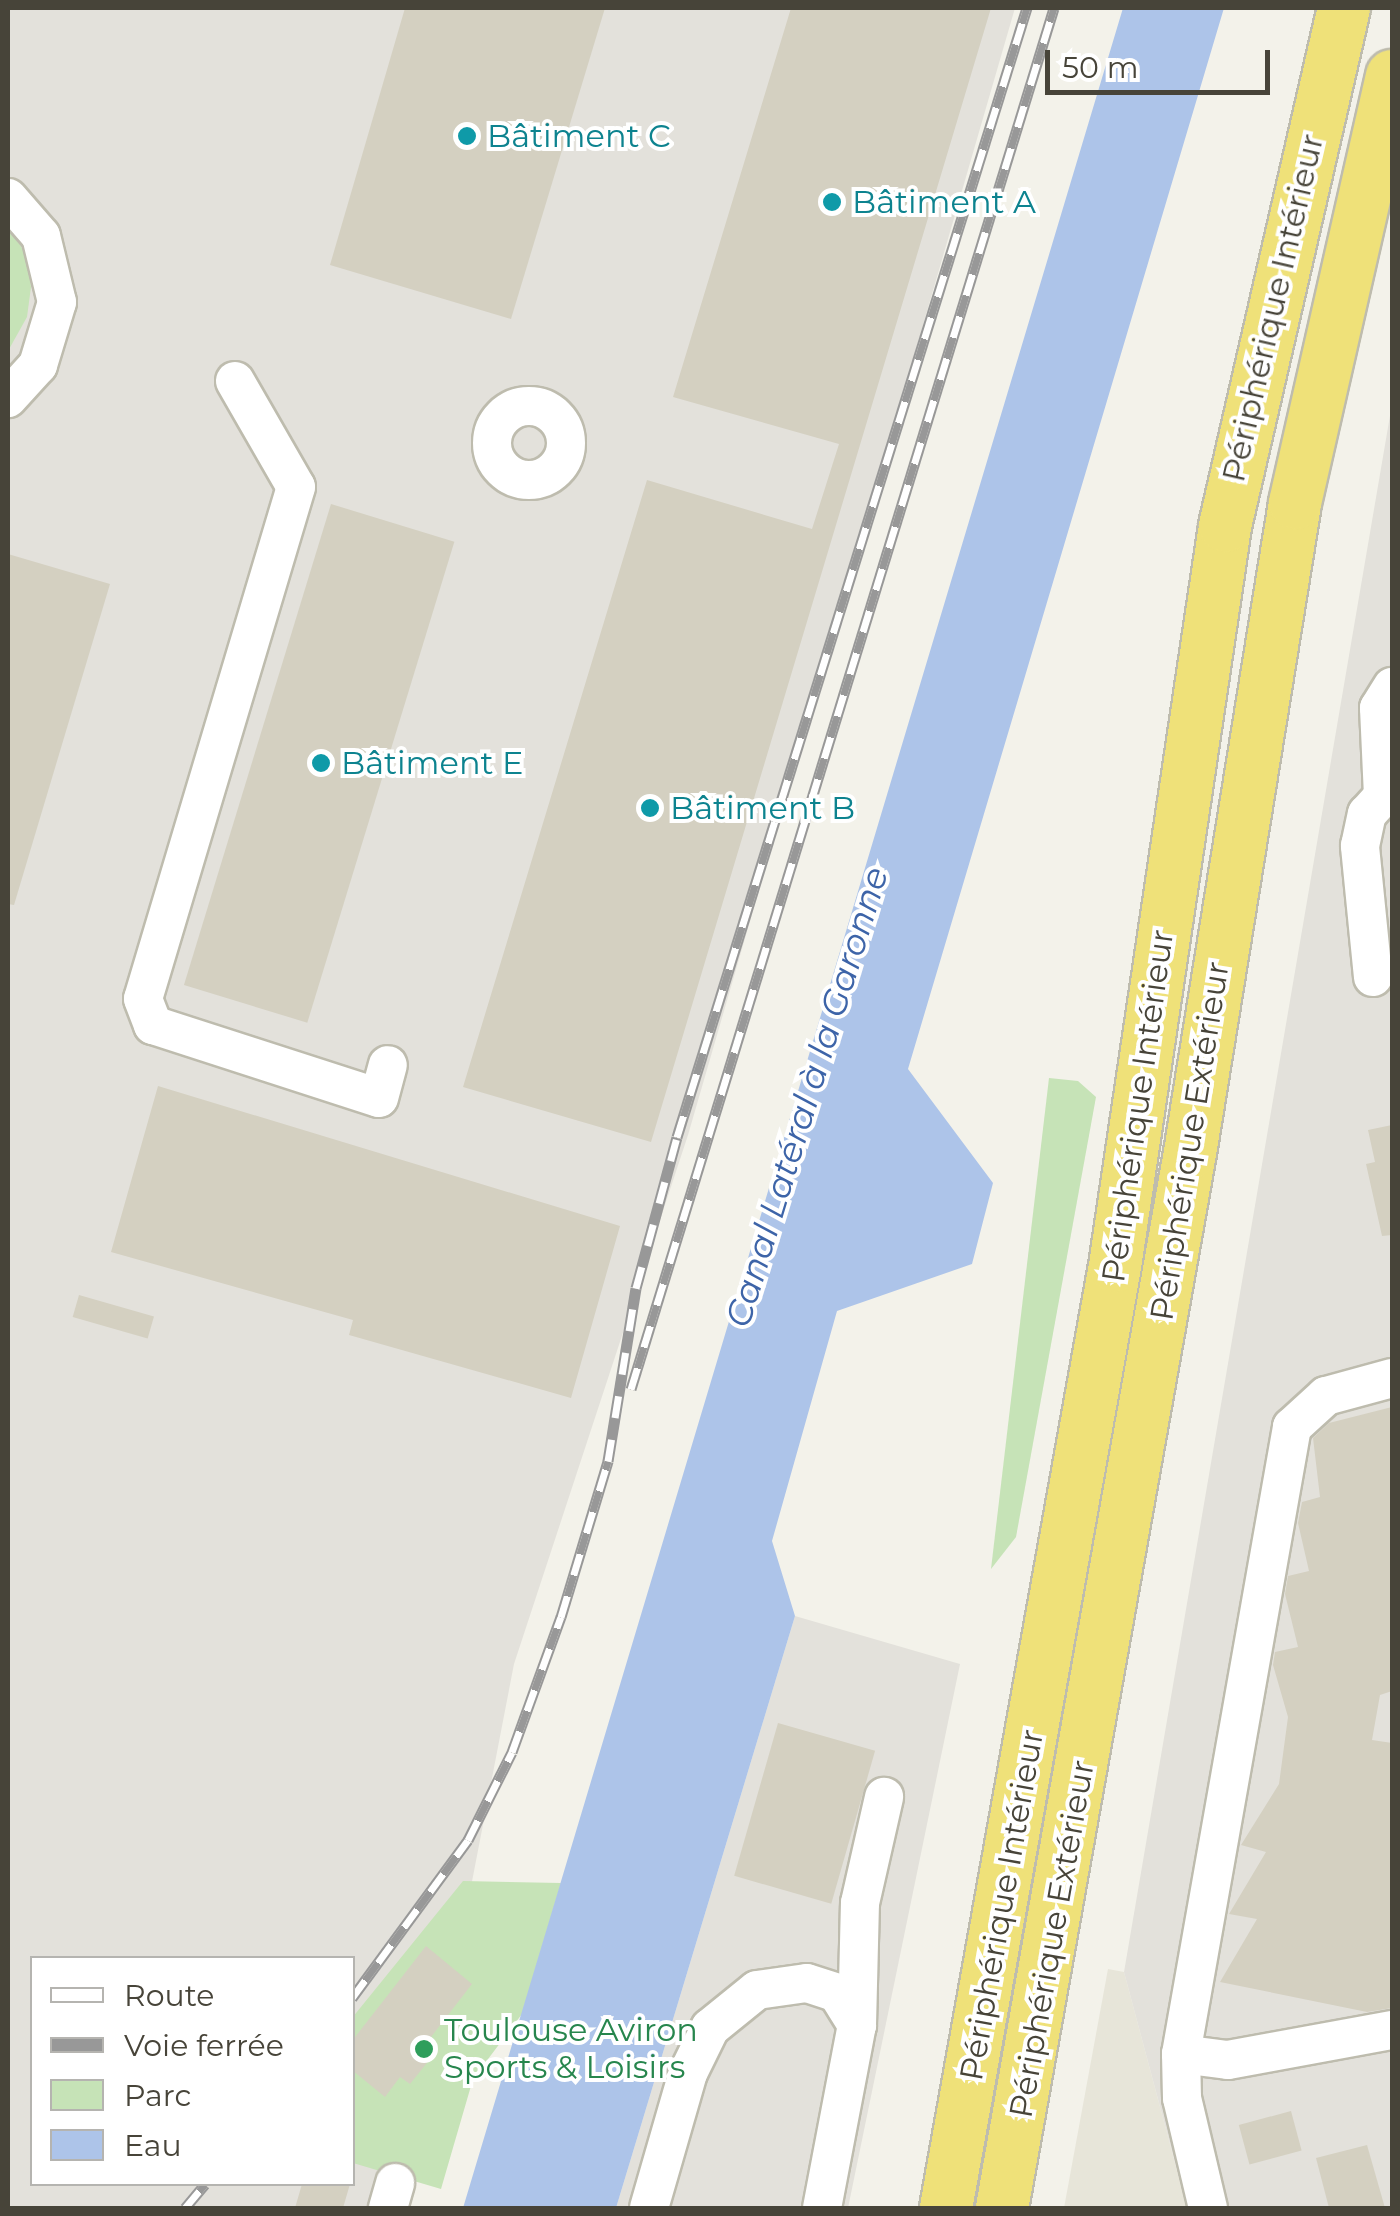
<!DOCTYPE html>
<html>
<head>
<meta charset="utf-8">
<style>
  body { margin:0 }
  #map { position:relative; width:1400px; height:2216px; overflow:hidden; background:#f3f2ea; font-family:Montserrat,sans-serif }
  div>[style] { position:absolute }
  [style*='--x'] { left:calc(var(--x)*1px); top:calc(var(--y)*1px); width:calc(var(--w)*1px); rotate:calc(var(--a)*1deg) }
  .residential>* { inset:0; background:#e7e5d9 }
  .industrial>* { inset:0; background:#e3e1db }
  .green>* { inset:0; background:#c6e3b7 }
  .water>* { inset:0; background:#adc4e9 }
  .building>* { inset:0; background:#d4d0c1; transform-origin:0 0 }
  .roads { filter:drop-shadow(2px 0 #bebcae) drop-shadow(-2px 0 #bebcae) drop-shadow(0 2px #bebcae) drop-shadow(0 -2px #bebcae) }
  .minor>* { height:38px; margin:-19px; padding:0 19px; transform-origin:19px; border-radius:19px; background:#fff }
  .minor>.ring { margin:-19px; padding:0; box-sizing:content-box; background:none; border:38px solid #fff; border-radius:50% }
  .highway>* { height:52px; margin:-26px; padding:0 26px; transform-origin:26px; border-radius:26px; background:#efe179 }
  .rail>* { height:11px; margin-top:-5.5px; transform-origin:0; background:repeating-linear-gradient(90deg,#fff 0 22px,#989898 0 44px); box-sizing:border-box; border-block:2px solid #989898 }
  .dots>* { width:28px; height:28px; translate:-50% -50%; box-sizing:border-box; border:5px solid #fff; border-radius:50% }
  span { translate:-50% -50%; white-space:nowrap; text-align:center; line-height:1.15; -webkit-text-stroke:8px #fff; paint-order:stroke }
  .culture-label { font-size:32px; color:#0d838f }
  .left { translate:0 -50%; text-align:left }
  .street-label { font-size:32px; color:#474439 }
  .leisure-label { font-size:32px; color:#27864d }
  .water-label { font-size:35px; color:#3d64a8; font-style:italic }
  .frame { position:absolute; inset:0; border:10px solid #474439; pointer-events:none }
  .legend { position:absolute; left:30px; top:1956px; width:325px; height:230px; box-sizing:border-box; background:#fff; border:2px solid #b5b4b0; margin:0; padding:12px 18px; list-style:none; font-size:30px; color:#474439 }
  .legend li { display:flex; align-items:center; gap:20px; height:50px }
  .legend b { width:50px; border:2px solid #b5b4b0 }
  .scale { position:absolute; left:1045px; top:50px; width:225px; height:45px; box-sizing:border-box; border:5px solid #474439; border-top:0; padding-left:12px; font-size:30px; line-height:35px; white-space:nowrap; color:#474439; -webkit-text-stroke:8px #fff; paint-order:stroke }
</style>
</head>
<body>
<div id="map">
  <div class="residential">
    <div style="clip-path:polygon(1108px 1969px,1124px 1972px,1187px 2208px,1064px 2208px)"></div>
  </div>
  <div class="industrial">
    <div style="clip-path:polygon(evenodd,8px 8px,1015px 8px,688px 1135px,514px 1664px,436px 2068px,399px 2208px,8px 2208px,8px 8px,32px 1958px,352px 1958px,352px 2184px,32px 2184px,32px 1958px)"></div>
    <div style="clip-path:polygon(1392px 404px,1392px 2208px,1187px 2208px,1124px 1972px)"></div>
    <div style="clip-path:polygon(795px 1616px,960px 1664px,848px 2208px,616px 2208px)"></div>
  </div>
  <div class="green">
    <div style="clip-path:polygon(8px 223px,27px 257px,31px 287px,27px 317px,8px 351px)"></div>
    <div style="clip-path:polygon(1049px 1078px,1078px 1081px,1096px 1097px,1016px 1537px,991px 1569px)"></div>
    <div style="clip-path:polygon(463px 1881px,561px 1883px,522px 2014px,473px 2079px,441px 2189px,353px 2163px,352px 2018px)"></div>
  </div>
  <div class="water">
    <div style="clip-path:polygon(1123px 8px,1224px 8px,908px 1069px,993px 1183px,972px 1264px,837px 1311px,772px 1541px,795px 1616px,616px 2208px,463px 2208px)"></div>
  </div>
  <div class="building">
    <div style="clip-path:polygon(405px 8px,605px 8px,511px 319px,330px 265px)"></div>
    <div style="clip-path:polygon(791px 8px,991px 8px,651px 1142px,463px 1087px,647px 480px,812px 529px,839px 444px,673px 397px)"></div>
    <div style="left:331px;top:504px;width:129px;height:503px;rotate:17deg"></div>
    <div style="clip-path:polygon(8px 554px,110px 584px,14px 905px,8px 904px)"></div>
    <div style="clip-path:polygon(158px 1086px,620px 1226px,571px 1398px,349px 1335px,353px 1320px,111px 1252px)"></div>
    <div style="clip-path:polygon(1392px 1125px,1392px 1235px,1382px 1236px,1366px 1164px,1375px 1162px,1368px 1130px)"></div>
    <div style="left:79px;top:1295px;width:78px;height:23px;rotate:16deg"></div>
    <div style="clip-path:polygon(1392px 1407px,1392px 1691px,1380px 1695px,1372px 1740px,1392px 1743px,1392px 2008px,1367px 2012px,1220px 1982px,1257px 1919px,1229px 1914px,1266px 1852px,1241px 1845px,1279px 1784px,1288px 1717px,1273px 1665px,1275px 1652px,1298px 1647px,1285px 1594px,1288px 1576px,1309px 1571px,1298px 1523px,1302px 1502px,1320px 1497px,1313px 1438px,1329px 1423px)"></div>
    <div style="left:778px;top:1723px;width:101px;height:159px;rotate:16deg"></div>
    <div style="clip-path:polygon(426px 1946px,472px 1984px,424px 2046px,434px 2054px,410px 2084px,400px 2077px,385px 2097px,352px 2070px,352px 2041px)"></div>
    <div style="left:1291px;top:2111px;width:41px;height:54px;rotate:75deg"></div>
    <div style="clip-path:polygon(1367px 2145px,1385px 2208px,1329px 2208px,1316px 2158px)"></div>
    <div style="clip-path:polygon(302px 2184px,350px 2184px,343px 2208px,295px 2208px)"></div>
  </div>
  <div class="roads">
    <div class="minor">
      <div style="--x:8;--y:198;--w:50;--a:49"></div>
      <div style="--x:41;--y:236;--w:68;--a:76.4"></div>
      <div style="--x:57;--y:302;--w:66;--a:106.8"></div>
      <div style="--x:38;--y:365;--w:45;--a:132.3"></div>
      <div style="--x:235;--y:381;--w:122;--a:60.1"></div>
      <div style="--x:296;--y:487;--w:534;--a:106.64"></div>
      <div style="--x:143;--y:999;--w:28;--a:69"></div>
      <div style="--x:153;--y:1025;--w:237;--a:17.9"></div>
      <div style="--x:379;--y:1098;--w:34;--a:-75"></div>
      <div class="ring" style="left:492px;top:406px;width:36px;height:36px"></div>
      <div style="--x:1373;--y:977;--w:132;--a:-95.7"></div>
      <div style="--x:1360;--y:846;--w:33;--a:-78"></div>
      <div style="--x:1367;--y:814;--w:24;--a:-48"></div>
      <div style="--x:1383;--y:796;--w:88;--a:-92.6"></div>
      <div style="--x:1379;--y:708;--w:25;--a:-58"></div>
      <div style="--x:1181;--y:2054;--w:47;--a:7.3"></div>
      <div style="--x:1228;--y:2060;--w:167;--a:-10.4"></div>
      <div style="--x:388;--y:2208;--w:26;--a:-74"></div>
      <div style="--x:649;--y:2208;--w:141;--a:-73.9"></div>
      <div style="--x:688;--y:2073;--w:50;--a:-63.9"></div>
      <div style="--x:710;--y:2028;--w:60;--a:-39"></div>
      <div style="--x:757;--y:1990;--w:50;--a:-8"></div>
      <div style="--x:807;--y:1983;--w:32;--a:18"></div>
      <div style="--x:837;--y:1993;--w:38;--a:58"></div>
      <div style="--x:822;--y:2208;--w:186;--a:-79.2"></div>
      <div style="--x:857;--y:2025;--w:122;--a:-88.6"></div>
      <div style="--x:860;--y:1903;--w:109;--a:-77.2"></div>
      <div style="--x:1208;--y:2208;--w:113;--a:-103.3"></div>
      <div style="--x:1182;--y:2098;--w:44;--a:-91.3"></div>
      <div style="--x:1181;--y:2054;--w:637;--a:-79.96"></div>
      <div style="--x:1292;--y:1427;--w:46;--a:-42.4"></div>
      <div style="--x:1326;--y:1396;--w:68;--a:-15.3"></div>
    </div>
    <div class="highway">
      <div style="--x:946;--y:2208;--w:957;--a:-79.83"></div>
      <div style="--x:1115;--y:1266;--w:748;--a:-81.54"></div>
      <div style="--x:1225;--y:526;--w:531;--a:-77.06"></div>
      <div style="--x:1002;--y:2208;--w:1072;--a:-79.9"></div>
      <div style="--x:1190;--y:1153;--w:658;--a:-80.82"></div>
      <div style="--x:1295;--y:503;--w:438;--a:-77.2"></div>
    </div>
  </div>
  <div class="rail">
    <div style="--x:631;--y:1389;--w:1444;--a:-72.97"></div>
    <div style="--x:352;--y:1998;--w:196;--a:-53.7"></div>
    <div style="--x:468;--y:1840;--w:98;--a:-63.4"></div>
    <div style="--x:512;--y:1752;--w:144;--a:-70.1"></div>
    <div style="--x:561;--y:1617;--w:163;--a:-73.2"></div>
    <div style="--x:608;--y:1461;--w:175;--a:-80.8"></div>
    <div style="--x:636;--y:1288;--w:156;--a:-74.8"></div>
    <div style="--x:677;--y:1137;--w:1182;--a:-72.78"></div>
    <div style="--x:185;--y:2208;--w:31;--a:-50"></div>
  </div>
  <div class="dots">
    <div style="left:467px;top:136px;background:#0f9aa8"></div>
    <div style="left:832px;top:202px;background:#0f9aa8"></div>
    <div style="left:321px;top:763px;background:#0f9aa8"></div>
    <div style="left:650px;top:808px;background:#0f9aa8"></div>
    <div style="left:424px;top:2049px;background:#2e9e5b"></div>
  </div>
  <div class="culture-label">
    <span class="left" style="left:487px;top:136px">Bâtiment C</span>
    <span class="left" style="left:852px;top:202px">Bâtiment A</span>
    <span class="left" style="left:341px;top:763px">Bâtiment E</span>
    <span class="left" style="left:670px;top:808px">Bâtiment B</span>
  </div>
  <div class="street-label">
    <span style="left:1273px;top:308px;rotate:-77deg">Périphérique Intérieur</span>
    <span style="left:1138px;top:1106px;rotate:-82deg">Périphérique Intérieur</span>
    <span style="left:1190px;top:1141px;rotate:-81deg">Périphérique Extérieur</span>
    <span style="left:1002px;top:1905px;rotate:-80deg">Périphérique Intérieur</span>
    <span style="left:1052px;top:1939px;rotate:-80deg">Périphérique Extérieur</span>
  </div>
  <div class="leisure-label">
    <span class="left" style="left:444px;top:2049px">Toulouse Aviron<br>Sports &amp; Loisirs</span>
  </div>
  <div class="water-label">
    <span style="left:807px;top:1097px;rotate:-73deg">Canal Latéral à la Garonne</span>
  </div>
  <div class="frame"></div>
  <ul class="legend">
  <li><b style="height:12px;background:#fff"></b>Route</li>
  <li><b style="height:12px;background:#989898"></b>Voie ferrée</li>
  <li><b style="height:28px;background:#c6e3b7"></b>Parc</li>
  <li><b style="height:28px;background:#adc4e9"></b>Eau</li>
  </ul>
  <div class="scale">50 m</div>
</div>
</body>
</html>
